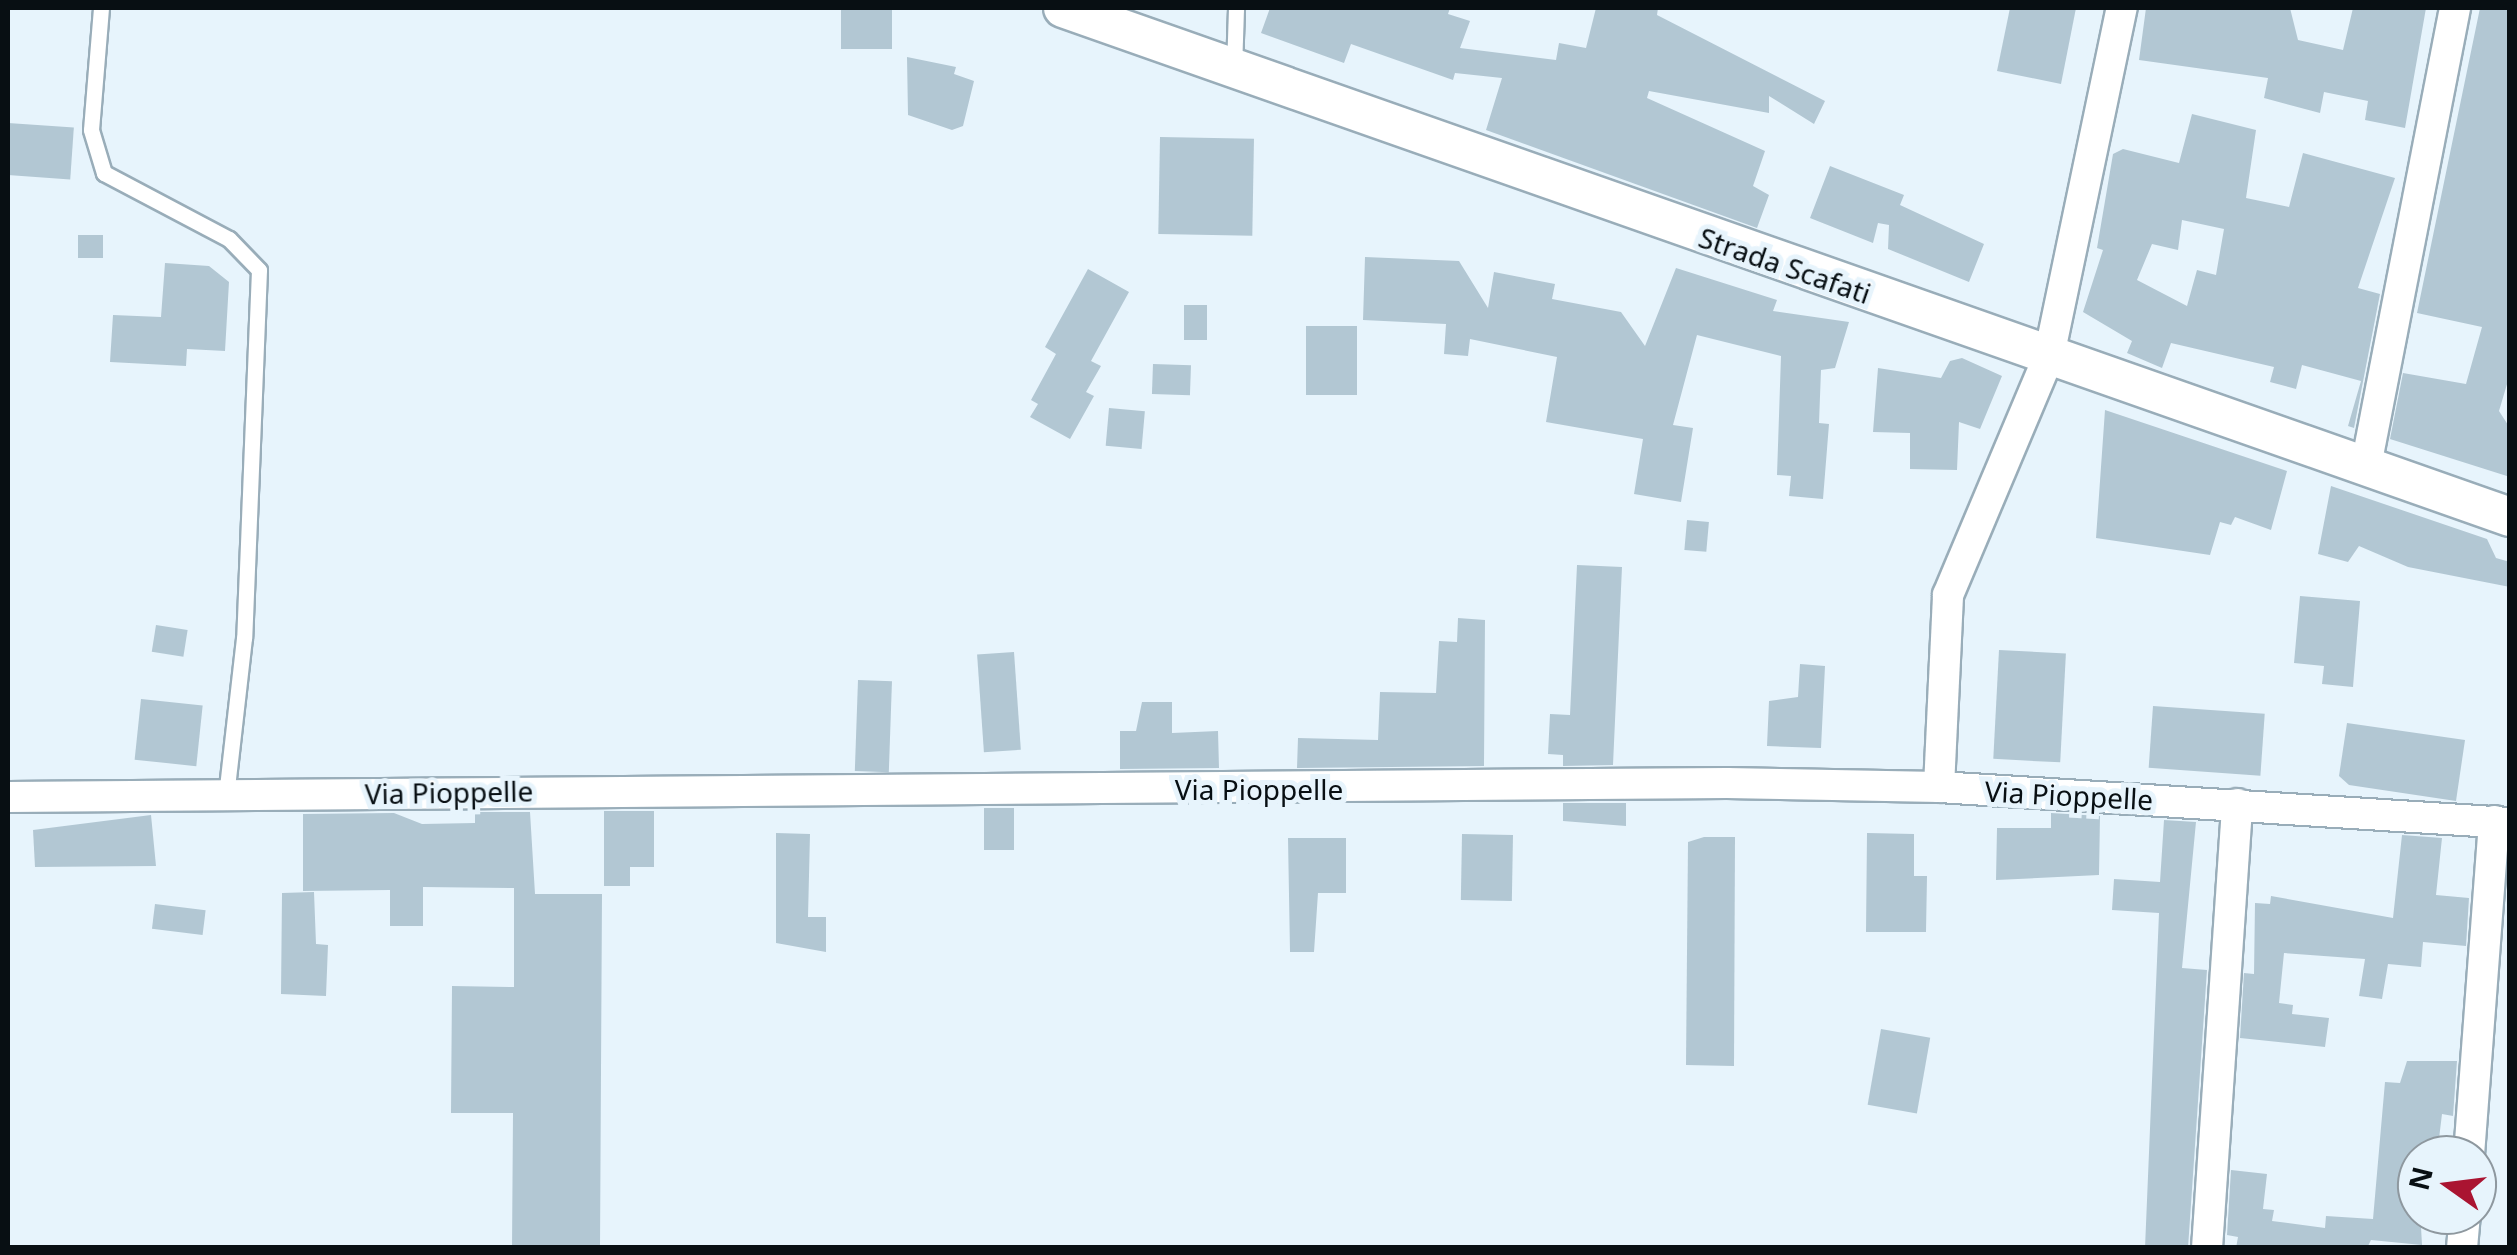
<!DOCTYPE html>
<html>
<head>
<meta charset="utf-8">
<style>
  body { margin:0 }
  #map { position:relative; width:2517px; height:1255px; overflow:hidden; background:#e7f4fc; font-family:"Noto Sans",sans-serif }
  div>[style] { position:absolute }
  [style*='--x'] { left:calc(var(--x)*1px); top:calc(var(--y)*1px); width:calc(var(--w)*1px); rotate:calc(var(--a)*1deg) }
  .building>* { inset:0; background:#b2c7d3; transform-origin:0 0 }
  .roads { filter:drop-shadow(2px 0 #99adb9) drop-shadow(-2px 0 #99adb9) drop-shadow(0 2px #99adb9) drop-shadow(0 -2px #99adb9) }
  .service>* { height:15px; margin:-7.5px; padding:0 7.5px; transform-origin:7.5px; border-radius:7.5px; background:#fff }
  .minor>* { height:30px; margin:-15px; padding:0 15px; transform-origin:15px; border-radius:15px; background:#fff }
  .tertiary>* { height:38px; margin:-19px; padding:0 19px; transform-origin:19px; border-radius:19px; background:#fff }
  span { translate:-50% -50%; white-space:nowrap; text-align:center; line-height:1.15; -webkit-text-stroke:10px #e7f4fc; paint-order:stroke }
  .street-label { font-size:28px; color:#080f13 }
  .frame { position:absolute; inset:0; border:10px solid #080f13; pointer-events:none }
  .north { position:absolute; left:2397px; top:1135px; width:100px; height:100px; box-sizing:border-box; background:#e7f4fc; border:2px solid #8e989f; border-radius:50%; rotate:284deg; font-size:28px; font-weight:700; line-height:40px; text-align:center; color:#080f13 }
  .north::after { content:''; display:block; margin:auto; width:35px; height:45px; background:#aa1431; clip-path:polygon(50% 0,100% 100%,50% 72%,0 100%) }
</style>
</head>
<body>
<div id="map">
  <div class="building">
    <div style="left:841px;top:8px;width:51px;height:41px"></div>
    <div style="clip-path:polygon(1270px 8px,1450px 8px,1448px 14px,1470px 21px,1460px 48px,1556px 60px,1559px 43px,1586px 48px,1596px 8px,1658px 8px,1657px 15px,1825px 101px,1814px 124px,1769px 96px,1769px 113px,1649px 91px,1647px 98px,1765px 151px,1753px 186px,1769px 195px,1757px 228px,1486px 130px,1502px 78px,1455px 73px,1453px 80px,1351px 44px,1344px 63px,1261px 33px)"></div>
    <div style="clip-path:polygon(2010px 8px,2076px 8px,2061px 84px,1997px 71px)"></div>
    <div style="clip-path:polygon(2146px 8px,2290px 8px,2298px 40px,2343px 50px,2353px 8px,2426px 8px,2405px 128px,2365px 120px,2368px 101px,2324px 92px,2320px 113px,2264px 98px,2268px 78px,2139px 60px)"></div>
    <div style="clip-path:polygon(2480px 8px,2510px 8px,2510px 374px,2499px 411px,2510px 428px,2510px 477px,2390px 439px,2403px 373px,2466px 384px,2482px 327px,2417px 313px)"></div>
    <div style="clip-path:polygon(907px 57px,956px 67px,954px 74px,974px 81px,963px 126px,952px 130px,908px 115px)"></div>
    <div style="clip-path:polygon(evenodd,2192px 114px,2256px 130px,2246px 198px,2289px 207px,2303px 153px,2395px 178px,2358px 288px,2380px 294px,2354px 428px,2348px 426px,2361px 381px,2302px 365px,2296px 389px,2270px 382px,2274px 367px,2171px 343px,2162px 368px,2127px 353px,2132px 341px,2083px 312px,2103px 250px,2097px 248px,2113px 154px,2123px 149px,2179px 163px,2192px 114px,2182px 220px,2224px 229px,2216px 275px,2197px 270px,2187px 306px,2137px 280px,2152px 244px,2178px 250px,2182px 220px)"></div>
    <div style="left:8px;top:123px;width:66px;height:52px;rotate:4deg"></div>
    <div style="left:1160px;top:137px;width:94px;height:97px;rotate:1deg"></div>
    <div style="clip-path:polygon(1830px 166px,1904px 195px,1900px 205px,1984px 244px,1969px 282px,1888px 249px,1889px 225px,1878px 223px,1873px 243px,1810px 218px)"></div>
    <div style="left:78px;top:235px;width:25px;height:23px"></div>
    <div style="clip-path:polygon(1365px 257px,1459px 261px,1488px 308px,1494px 272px,1555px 284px,1552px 299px,1621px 312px,1645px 346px,1676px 268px,1777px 300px,1773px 311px,1849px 322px,1835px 368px,1821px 370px,1819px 423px,1829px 424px,1823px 499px,1789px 496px,1791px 476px,1777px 475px,1781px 356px,1697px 335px,1673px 425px,1693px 428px,1681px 502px,1634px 494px,1643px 439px,1546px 422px,1557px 357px,1470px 339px,1468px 356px,1444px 354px,1446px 324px,1363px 320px)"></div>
    <div style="clip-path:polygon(165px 263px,209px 266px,229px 282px,225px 351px,187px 349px,186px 366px,110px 362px,113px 315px,161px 317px)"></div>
    <div style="clip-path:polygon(1088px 269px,1129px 292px,1091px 361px,1101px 366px,1086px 392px,1094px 396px,1070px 439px,1030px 417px,1038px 404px,1031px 400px,1056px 354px,1045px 347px)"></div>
    <div style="left:1184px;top:305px;width:23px;height:35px"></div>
    <div style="left:1306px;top:326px;width:51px;height:69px"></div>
    <div style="clip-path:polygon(1962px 358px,2002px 376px,1980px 429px,1959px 422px,1957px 470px,1910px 469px,1910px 433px,1873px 432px,1878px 368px,1941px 378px,1950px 361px)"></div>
    <div style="left:1153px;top:364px;width:38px;height:30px;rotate:2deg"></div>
    <div style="left:1109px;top:408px;width:36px;height:38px;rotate:5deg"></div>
    <div style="clip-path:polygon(2105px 410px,2287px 471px,2271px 530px,2235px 517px,2231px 525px,2220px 522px,2210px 555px,2096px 538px)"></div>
    <div style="clip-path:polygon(2331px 486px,2487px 539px,2496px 558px,2510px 562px,2510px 587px,2408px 567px,2359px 546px,2348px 562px,2318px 554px)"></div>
    <div style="left:1687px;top:520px;width:22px;height:30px;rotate:5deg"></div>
    <div style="clip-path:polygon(1577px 565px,1622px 567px,1613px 765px,1563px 766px,1563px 755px,1548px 754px,1550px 714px,1570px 715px)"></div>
    <div style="clip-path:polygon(2300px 596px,2360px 601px,2353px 687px,2322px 684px,2324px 666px,2294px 663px)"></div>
    <div style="clip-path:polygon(1458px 618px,1485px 620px,1484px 766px,1297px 768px,1298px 738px,1378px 740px,1380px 692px,1436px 693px,1439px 641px,1457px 642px)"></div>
    <div style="left:156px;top:625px;width:32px;height:27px;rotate:9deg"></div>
    <div style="left:1999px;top:650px;width:67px;height:109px;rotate:3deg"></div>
    <div style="left:1014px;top:652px;width:98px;height:37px;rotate:86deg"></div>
    <div style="clip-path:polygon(1800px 664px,1825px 666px,1821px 748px,1767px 746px,1769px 701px,1798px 697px)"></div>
    <div style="left:858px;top:680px;width:34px;height:91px;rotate:2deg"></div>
    <div style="left:141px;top:699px;width:62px;height:61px;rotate:6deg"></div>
    <div style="clip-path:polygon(1142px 702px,1172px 702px,1172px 733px,1218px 731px,1219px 768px,1120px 769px,1120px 731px,1136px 731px)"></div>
    <div style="left:2153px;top:706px;width:112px;height:62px;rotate:4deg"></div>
    <div style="clip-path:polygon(2347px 723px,2465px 740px,2456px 801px,2349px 785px,2339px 776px)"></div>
    <div style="clip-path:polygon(1563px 803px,1626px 803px,1626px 826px,1563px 821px)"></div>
    <div style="left:984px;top:808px;width:30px;height:42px"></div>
    <div style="clip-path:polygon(604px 811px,654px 811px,654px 867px,630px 867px,630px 886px,604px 886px)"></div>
    <div style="clip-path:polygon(475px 812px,530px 812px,535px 894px,602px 894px,600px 1248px,512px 1248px,513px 1113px,451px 1113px,452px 986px,514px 987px,514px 888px,423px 887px,423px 926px,390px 926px,390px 890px,303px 891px,303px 814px,394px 813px,422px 824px,475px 823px)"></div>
    <div style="clip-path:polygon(2051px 813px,2100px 816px,2099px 875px,1996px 880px,1997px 828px,2051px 828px)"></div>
    <div style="clip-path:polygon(151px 815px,156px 866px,35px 867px,33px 830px)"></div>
    <div style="clip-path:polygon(2164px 820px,2196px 822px,2182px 968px,2207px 970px,2188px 1248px,2145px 1248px,2159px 913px,2112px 910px,2114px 879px,2160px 882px)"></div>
    <div style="clip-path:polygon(776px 833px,810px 834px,808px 917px,826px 917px,826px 952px,776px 943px)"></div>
    <div style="clip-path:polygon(1867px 833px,1914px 834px,1914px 876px,1927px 876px,1926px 932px,1866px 932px)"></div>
    <div style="left:1462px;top:834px;width:51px;height:66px;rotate:1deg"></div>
    <div style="clip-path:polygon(2402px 835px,2442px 838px,2436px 895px,2469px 898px,2466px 946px,2423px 942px,2421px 967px,2388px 964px,2382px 999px,2359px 996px,2365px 959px,2284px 953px,2279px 1003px,2293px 1005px,2292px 1014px,2329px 1018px,2325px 1047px,2240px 1038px,2244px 973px,2254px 974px,2255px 903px,2270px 904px,2271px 896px,2393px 918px)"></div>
    <div style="clip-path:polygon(1704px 837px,1735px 837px,1734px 1066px,1686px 1065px,1688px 842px)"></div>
    <div style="clip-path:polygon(1288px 838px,1346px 838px,1346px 893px,1318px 893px,1314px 952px,1290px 952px)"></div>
    <div style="clip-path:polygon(314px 892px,316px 944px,328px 945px,326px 996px,281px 994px,282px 893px)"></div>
    <div style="left:155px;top:904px;width:51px;height:25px;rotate:7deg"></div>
    <div style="left:1881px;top:1029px;width:50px;height:77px;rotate:10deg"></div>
    <div style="clip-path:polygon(2407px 1061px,2457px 1061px,2453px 1116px,2442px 1114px,2437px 1155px,2417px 1155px,2422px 1245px,2371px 1240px,2367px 1248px,2236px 1248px,2238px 1237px,2227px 1235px,2231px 1170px,2267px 1174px,2263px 1209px,2274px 1210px,2272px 1221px,2325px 1228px,2326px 1216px,2373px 1219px,2385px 1082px,2400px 1083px)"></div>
  </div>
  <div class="roads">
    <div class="service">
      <div style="--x:101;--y:8;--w:122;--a:94.7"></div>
      <div style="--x:91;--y:130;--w:45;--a:73.2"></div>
      <div style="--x:104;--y:173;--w:141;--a:27.8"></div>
      <div style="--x:229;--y:239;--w:43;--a:45.9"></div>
      <div style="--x:259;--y:270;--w:368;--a:92.3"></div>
      <div style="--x:244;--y:638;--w:160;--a:96.5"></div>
      <div style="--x:1234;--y:69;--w:61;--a:-88.1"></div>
    </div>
    <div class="minor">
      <div style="--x:2366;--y:466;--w:467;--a:-79"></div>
      <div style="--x:1939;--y:787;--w:192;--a:-87.3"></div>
      <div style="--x:1948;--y:595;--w:259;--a:-67.1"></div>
      <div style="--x:2049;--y:356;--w:356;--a:-78.2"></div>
      <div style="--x:8;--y:797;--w:1719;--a:-0.47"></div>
      <div style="--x:1727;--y:783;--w:212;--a:1.1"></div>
      <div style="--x:1939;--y:787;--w:572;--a:3.61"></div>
      <div style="--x:2469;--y:1155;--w:335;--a:-85.7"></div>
      <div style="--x:2207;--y:1248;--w:445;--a:-86.1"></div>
      <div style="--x:2462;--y:1248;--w:33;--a:-85"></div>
    </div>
    <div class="tertiary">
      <div style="--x:1063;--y:8;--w:1534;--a:19.38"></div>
    </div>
  </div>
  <div class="street-label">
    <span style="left:1785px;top:265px;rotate:19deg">Strada Scafati</span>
    <span style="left:1259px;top:789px">Via Pioppelle</span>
    <span style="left:449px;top:792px;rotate:-1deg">Via Pioppelle</span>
    <span style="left:2069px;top:795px;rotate:3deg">Via Pioppelle</span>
  </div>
  <div class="frame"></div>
  <div class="north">N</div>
</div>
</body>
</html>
